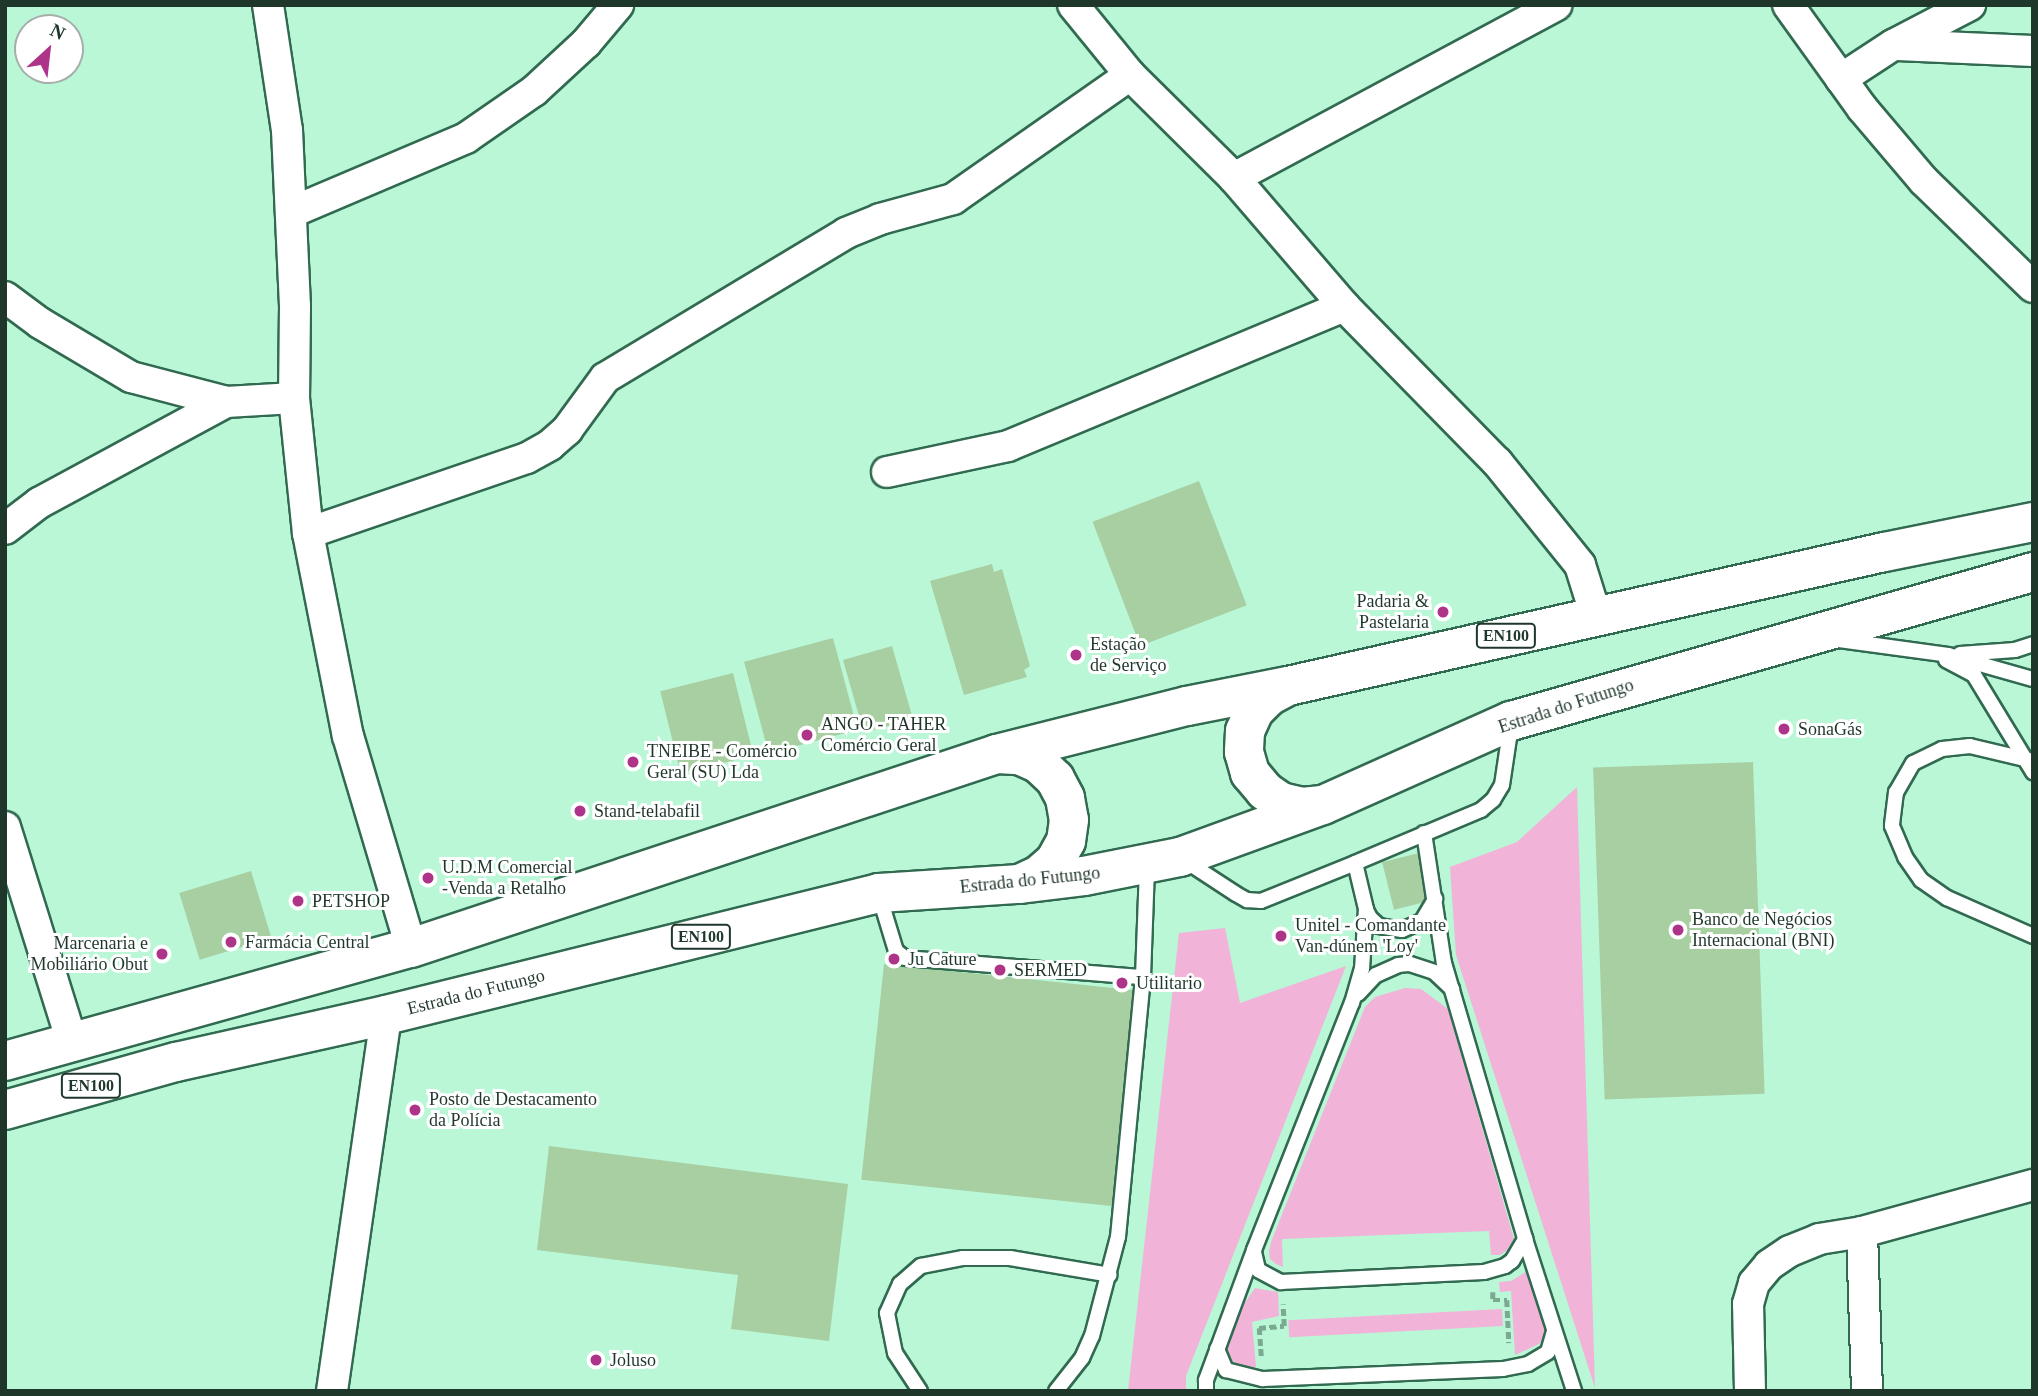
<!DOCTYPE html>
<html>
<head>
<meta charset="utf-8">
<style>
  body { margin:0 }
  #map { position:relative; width:2038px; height:1396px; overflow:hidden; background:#baf7d7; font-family:"Times New Roman",serif }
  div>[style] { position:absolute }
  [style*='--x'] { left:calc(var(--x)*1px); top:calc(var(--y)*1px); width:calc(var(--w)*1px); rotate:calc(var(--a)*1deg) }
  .green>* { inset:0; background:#f1b3d8; transform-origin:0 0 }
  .building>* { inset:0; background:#a7cfa2; transform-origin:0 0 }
  .path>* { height:4.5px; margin-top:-2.25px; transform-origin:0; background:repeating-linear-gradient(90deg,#7ba991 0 7px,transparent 0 10.5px) }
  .roads { filter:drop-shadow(2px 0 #316a50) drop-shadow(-2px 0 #316a50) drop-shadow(0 2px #316a50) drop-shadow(0 -2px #316a50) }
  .lane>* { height:14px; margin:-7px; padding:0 7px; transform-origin:7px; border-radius:7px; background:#fff }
  .street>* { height:30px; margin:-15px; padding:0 15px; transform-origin:15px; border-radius:15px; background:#fff }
  .highway>* { height:38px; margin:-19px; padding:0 19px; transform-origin:19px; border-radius:19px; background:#fff }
  .dots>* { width:19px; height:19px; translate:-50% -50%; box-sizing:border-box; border:4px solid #fff; border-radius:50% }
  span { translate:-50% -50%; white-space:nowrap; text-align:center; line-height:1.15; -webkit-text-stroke:6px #fff; paint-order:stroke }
  .shield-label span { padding:2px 5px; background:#fff; border:2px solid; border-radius:5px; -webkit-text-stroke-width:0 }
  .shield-label { font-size:16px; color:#1f372b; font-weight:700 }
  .poi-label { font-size:18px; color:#1f372b }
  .right { translate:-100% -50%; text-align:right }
  .left { translate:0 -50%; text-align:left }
  .street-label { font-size:18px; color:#1f372b }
  .frame { position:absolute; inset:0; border:7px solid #1f372b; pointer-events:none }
  .north { position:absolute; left:14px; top:14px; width:70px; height:70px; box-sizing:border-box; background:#fff; border:2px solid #a5afaa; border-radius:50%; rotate:27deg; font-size:19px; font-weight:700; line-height:28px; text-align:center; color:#1f372b }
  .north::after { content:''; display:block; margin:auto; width:24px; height:32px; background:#ad3489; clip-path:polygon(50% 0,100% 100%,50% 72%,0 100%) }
</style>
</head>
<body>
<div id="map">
  <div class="green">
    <div style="clip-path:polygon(1577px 787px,1595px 1388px,1456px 955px,1450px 867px,1517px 842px)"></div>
    <div style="clip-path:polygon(1225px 928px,1240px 1003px,1346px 966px,1186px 1376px,1186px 1391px,1128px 1391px,1179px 933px)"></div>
    <div style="clip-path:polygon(1405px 988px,1421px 989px,1448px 1009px,1514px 1239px,1506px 1251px,1500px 1255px,1491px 1255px,1489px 1231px,1282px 1239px,1283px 1267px,1276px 1264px,1270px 1259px,1269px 1252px,1271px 1242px,1365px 1007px,1375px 997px)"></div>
    <div style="clip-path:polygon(1529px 1270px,1545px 1324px,1545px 1335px,1539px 1344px,1515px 1355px,1511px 1291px,1500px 1292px,1499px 1282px,1511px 1281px)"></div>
    <div style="clip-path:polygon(1255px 1288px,1278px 1292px,1279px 1316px,1252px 1322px,1256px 1367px,1244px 1368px,1235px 1365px,1227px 1349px,1244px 1304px)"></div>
    <div style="left:1502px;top:1309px;width:17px;height:214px;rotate:87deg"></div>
  </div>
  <div class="building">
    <div style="left:1199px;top:481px;width:133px;height:114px;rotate:69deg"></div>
    <div style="clip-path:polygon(992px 564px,994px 572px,1002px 569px,1030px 666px,1024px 670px,1027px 677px,964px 695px,930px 581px)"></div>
    <div style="left:833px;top:638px;width:95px;height:92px;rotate:75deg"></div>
    <div style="left:892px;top:646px;width:76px;height:51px;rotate:74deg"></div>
    <div style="left:733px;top:673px;width:85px;height:75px;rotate:76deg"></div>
    <div style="left:1753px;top:762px;width:332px;height:160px;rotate:88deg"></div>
    <div style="left:1419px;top:853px;width:49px;height:38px;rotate:76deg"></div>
    <div style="left:251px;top:871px;width:70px;height:75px;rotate:73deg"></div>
    <div style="left:884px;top:964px;width:256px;height:217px;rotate:6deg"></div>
    <div style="clip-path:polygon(549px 1146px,848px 1184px,829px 1341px,731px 1329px,738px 1275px,537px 1250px)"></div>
  </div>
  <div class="path">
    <div style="--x:1493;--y:1292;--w:8;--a:90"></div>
    <div style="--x:1493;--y:1300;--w:14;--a:0"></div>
    <div style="--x:1507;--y:1300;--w:43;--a:87.3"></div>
    <div style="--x:1261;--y:1356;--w:28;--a:-94"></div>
    <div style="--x:1259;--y:1328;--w:25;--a:-5"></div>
    <div style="--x:1284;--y:1326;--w:22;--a:-93"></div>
  </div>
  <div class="roads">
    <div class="lane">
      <div style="--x:1839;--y:640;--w:110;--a:7.8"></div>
      <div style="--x:1948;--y:655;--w:88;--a:15.8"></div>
      <div style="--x:1960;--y:654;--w:55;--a:-4.2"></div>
      <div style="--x:2015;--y:650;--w:19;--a:-18"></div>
      <div style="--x:1946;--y:660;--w:32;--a:28"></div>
      <div style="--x:1974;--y:675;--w:114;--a:58.7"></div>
      <div style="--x:2033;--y:761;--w:65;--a:-166.6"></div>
      <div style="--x:1970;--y:746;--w:28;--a:174"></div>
      <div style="--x:1942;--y:749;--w:32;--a:154"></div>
      <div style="--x:1913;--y:763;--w:34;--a:120"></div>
      <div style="--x:1896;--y:792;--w:34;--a:97"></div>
      <div style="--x:1892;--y:826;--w:34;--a:67"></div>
      <div style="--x:1905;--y:857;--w:28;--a:55"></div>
      <div style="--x:1921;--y:880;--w:32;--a:35"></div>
      <div style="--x:1947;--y:898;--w:94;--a:23.8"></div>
      <div style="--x:1424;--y:833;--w:132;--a:81.3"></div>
      <div style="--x:1444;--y:963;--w:288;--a:73.6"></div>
      <div style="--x:1525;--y:1239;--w:160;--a:72.1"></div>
      <div style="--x:1184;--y:860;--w:62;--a:33.2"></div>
      <div style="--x:1236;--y:894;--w:13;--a:29"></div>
      <div style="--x:1247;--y:900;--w:14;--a:4"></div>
      <div style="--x:1261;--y:901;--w:101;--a:-22"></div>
      <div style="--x:1355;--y:863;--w:137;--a:-22.8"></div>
      <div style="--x:1481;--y:810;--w:16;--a:-40"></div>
      <div style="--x:1493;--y:800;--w:17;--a:-59"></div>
      <div style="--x:1502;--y:785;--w:61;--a:-81.5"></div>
      <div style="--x:879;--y:895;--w:59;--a:73.1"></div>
      <div style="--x:896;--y:951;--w:11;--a:38"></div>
      <div style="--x:905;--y:958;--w:239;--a:4.6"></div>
      <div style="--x:1366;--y:910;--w:9;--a:63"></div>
      <div style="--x:1370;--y:918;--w:12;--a:42"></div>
      <div style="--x:1379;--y:926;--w:23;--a:10"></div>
      <div style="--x:1402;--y:930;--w:22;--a:-24"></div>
      <div style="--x:1422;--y:921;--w:26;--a:-59"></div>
      <div style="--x:1358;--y:994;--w:26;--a:-47"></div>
      <div style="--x:1376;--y:975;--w:24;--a:-24"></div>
      <div style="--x:1398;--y:965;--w:12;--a:-5"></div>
      <div style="--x:1410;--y:964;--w:25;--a:18"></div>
      <div style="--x:1434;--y:972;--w:25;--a:43"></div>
      <div style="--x:1254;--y:1252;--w:18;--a:77"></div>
      <div style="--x:1258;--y:1270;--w:26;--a:28"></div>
      <div style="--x:1281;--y:1282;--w:203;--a:-2.8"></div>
      <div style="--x:1484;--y:1272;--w:22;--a:-16"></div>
      <div style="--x:1505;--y:1266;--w:9;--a:-36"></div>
      <div style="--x:1512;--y:1261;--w:26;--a:-59"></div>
      <div style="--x:1217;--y:1349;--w:23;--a:67"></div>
      <div style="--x:1226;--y:1370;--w:38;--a:14"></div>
      <div style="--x:1263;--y:1379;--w:240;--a:-2.4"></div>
      <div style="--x:1503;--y:1369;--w:25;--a:-11"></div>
      <div style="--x:1528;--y:1364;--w:23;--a:-31"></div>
      <div style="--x:1548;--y:1352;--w:22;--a:-74"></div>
      <div style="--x:920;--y:1391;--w:45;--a:-123.3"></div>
      <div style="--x:895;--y:1353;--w:41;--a:-101.3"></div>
      <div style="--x:887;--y:1313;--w:32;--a:-66"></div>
      <div style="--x:900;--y:1284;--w:28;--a:-41"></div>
      <div style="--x:921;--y:1266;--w:43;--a:-10.8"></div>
      <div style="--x:963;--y:1258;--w:47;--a:0"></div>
      <div style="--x:1010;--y:1258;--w:101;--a:9.6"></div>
      <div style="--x:1056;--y:1391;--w:42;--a:-51.8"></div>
      <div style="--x:1082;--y:1358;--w:24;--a:-66"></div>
      <div style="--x:1092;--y:1336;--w:102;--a:-75.3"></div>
      <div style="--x:1118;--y:1237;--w:261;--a:-84.5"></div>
      <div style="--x:1143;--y:977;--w:111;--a:-87.9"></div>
      <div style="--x:1206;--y:1391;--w:11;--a:-90"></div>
      <div style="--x:1206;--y:1380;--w:139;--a:-69.7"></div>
      <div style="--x:1254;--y:1250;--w:266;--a:-68.4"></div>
      <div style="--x:1352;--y:1003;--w:35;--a:-74"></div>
      <div style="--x:1362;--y:969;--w:60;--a:-86.2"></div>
      <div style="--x:1366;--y:909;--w:47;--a:-103.4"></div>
    </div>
    <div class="street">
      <div style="--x:268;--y:5;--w:126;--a:81.4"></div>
      <div style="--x:287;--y:130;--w:176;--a:87.4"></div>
      <div style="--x:295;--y:306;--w:92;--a:90.6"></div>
      <div style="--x:294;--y:398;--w:136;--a:84.1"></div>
      <div style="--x:308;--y:533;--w:207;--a:78.9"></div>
      <div style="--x:348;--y:736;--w:221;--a:73.4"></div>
      <div style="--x:1073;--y:5;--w:90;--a:50.8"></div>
      <div style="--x:1130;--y:75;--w:146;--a:44.7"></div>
      <div style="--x:1234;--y:178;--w:169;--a:49.3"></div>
      <div style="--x:1344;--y:306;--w:219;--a:45.6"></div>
      <div style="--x:1497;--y:462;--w:132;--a:51.1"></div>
      <div style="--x:1580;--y:565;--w:53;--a:72.6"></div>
      <div style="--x:1788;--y:5;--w:127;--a:54.3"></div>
      <div style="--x:1862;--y:108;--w:96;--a:49.7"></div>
      <div style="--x:1924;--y:181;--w:152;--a:44.2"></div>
      <div style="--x:1897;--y:45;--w:136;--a:2.5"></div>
      <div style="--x:1841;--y:79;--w:62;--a:-33.2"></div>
      <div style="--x:1893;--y:45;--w:87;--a:-27.5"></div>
      <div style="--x:1234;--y:178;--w:366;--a:-28.2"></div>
      <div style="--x:292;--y:212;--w:189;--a:-23"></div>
      <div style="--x:466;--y:138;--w:83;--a:-34.7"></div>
      <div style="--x:534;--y:91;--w:71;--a:-42.7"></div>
      <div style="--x:586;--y:43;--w:50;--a:-49.9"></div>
      <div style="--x:5;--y:297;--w:44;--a:36.6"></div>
      <div style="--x:40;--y:323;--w:106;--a:30.7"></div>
      <div style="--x:131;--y:377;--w:98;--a:14.7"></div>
      <div style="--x:887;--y:472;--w:124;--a:-12.1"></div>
      <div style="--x:1008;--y:446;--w:364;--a:-22.6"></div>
      <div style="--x:5;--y:529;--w:43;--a:-37.4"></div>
      <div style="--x:39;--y:503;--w:213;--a:-28.4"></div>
      <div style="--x:226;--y:402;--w:68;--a:-3.4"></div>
      <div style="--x:308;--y:533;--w:231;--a:-18.9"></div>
      <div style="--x:527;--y:458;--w:26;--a:-29"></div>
      <div style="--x:550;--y:445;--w:23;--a:-41"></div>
      <div style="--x:567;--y:430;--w:64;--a:-53.8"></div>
      <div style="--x:605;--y:378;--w:281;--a:-31"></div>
      <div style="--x:846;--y:233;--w:37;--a:-22"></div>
      <div style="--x:880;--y:219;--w:76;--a:-15.3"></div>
      <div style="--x:953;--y:199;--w:216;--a:-35"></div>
      <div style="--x:5;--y:827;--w:225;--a:72.7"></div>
      <div style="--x:1862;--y:1232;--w:159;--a:88.2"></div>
      <div style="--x:332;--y:1391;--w:380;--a:-81.8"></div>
      <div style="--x:1750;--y:1391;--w:87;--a:-91.3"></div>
      <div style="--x:1748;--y:1304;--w:22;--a:-74"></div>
      <div style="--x:1754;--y:1283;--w:23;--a:-50"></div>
      <div style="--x:1769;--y:1265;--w:25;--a:-34"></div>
      <div style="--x:1790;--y:1251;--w:31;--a:-22"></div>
      <div style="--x:1819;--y:1239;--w:44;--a:-9.2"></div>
      <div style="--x:1862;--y:1232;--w:177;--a:-15.4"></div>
    </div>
    <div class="highway">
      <div style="--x:1286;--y:687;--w:19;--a:152"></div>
      <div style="--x:1269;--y:696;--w:21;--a:135"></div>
      <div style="--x:1254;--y:711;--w:22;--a:114"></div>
      <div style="--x:1245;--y:731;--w:21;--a:93"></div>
      <div style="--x:1244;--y:752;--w:22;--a:74"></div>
      <div style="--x:1250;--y:773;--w:23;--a:50"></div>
      <div style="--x:1265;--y:791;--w:19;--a:35"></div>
      <div style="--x:1281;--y:802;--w:22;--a:13"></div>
      <div style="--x:1302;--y:807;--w:18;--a:-6"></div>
      <div style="--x:997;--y:754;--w:22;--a:3"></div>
      <div style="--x:1019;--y:755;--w:22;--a:24"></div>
      <div style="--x:1039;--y:764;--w:22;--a:43"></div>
      <div style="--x:1055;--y:779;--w:21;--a:62"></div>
      <div style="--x:1065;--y:798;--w:22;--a:80"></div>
      <div style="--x:1069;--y:820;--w:21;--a:98"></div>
      <div style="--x:1066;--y:841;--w:23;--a:119"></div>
      <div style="--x:1055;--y:861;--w:21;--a:139"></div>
      <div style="--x:1039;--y:875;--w:19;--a:155"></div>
      <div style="--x:5;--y:1061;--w:421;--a:-15.6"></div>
      <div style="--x:411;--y:948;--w:617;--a:-18.32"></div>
      <div style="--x:997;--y:754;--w:196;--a:-14.2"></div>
      <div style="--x:1187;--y:706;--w:103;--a:-11.2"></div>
      <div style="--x:1288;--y:686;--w:611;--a:-12.67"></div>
      <div style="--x:1884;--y:552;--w:152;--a:-11.4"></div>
      <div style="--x:5;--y:1110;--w:178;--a:-15.7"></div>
      <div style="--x:176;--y:1062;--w:215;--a:-12.6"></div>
      <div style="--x:386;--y:1015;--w:508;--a:-13.9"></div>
      <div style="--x:879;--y:893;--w:141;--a:-3.7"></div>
      <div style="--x:1020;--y:884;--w:64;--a:-7.1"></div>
      <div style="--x:1084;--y:876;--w:98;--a:-11.2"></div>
      <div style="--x:1180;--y:857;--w:152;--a:-20"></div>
      <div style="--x:1323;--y:805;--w:206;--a:-24.1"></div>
      <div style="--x:1511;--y:721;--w:543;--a:-15.93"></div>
    </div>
  </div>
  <div class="dots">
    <div style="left:1443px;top:612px;background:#ad3489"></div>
    <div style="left:1076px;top:655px;background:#ad3489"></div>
    <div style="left:1784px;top:729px;background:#ad3489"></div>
    <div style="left:807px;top:735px;background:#ad3489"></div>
    <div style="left:633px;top:762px;background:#ad3489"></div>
    <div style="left:580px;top:811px;background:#ad3489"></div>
    <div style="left:428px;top:878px;background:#ad3489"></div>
    <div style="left:298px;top:901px;background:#ad3489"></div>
    <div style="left:1678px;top:930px;background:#ad3489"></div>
    <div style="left:1281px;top:936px;background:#ad3489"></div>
    <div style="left:231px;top:942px;background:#ad3489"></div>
    <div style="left:162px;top:954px;background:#ad3489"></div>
    <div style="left:894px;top:959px;background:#ad3489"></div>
    <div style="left:1000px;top:970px;background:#ad3489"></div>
    <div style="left:1122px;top:983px;background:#ad3489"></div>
    <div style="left:415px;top:1110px;background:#ad3489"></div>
    <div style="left:596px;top:1360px;background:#ad3489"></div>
  </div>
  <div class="shield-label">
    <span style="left:1506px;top:636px">EN100</span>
    <span style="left:701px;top:937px">EN100</span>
    <span style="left:91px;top:1086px">EN100</span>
  </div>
  <div class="poi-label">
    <span class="right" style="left:1429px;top:612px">Padaria &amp;<br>Pastelaria</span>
    <span class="left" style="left:1090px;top:655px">Estação<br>de Serviço</span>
    <span class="left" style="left:821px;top:735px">ANGO - TAHER<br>Comércio Geral</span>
    <span class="left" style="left:1798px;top:729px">SonaGás</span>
    <span class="left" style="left:647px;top:762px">TNEIBE - Comércio<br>Geral (SU) Lda</span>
    <span class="left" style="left:594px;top:811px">Stand-telabafil</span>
    <span class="left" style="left:442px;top:878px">U.D.M Comercial<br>-Venda a Retalho</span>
    <span class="left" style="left:312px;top:901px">PETSHOP</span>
    <span class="left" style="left:1692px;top:930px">Banco de Negócios<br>Internacional (BNI)</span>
    <span class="left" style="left:1295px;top:936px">Unitel - Comandante<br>Van-dúnem 'Loy'</span>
    <span class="left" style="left:245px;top:942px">Farmácia Central</span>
    <span class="right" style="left:148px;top:954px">Marcenaria e<br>Mobiliário Obut</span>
    <span class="left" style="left:908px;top:959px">Ju Cature</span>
    <span class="left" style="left:1014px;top:970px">SERMED</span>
    <span class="left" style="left:1136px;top:983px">Utilitario</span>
    <span class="left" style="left:429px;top:1110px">Posto de Destacamento<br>da Polícia</span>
    <span class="left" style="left:610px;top:1360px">Joluso</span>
  </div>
  <div class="street-label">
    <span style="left:1566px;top:706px;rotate:-18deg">Estrada do Futungo</span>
    <span style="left:1030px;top:880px;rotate:-6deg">Estrada do Futungo</span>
    <span style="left:476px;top:992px;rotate:-14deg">Estrada do Futungo</span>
  </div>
  <div class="frame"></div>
  <div class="north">N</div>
</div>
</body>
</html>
